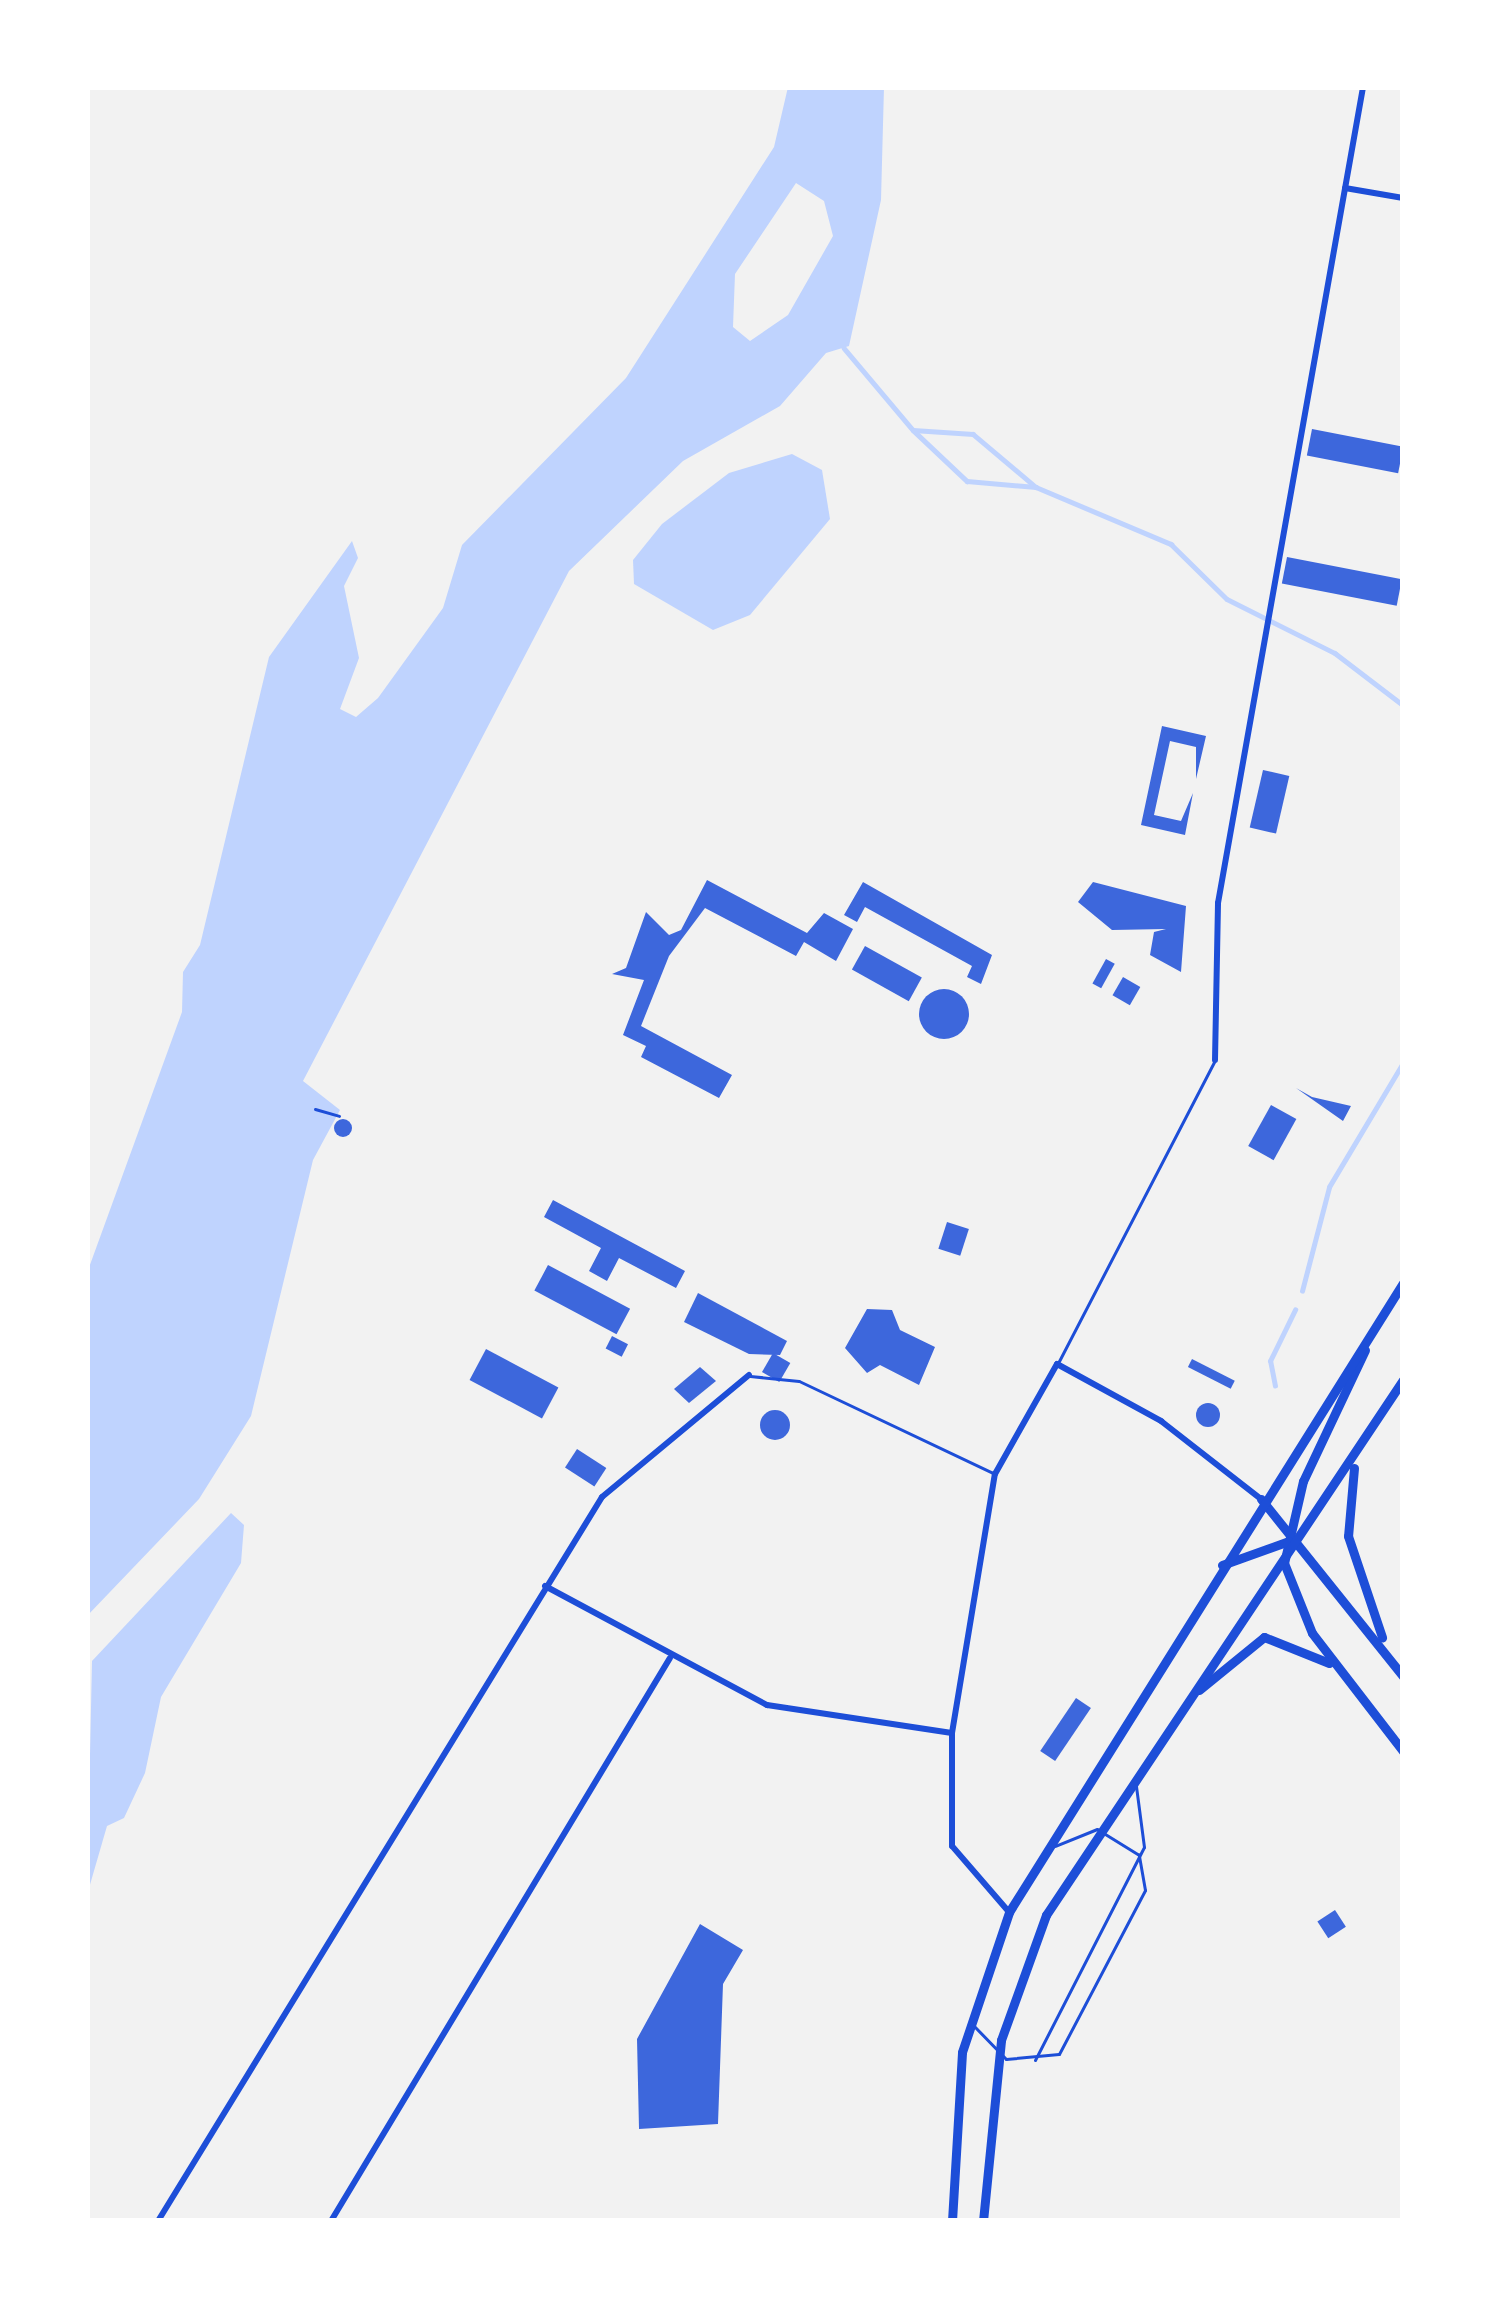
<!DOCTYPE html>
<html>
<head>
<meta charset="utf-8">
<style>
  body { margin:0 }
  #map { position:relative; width:1490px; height:2308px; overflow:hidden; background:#f2f2f2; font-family:"Asap Condensed",sans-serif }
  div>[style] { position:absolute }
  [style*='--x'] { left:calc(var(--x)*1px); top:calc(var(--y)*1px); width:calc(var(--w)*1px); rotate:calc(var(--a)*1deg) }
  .water>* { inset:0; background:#bfd3fe }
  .stream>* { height:4.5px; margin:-2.25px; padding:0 2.25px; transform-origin:2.25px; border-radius:2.25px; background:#bfd3fe }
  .building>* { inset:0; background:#3d67dc; transform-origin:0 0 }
  .round { border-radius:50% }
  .path>* { height:3px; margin:-1.5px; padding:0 1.5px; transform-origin:1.5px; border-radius:1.5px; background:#1d4ed8 }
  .service>* { height:3px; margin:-1.5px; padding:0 1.5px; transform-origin:1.5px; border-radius:1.5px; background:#1d4ed8 }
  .minor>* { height:6px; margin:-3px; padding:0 3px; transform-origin:3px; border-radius:3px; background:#1d4ed8 }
  .secondary>* { height:9px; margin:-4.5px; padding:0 4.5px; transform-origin:4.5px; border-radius:4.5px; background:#1d4ed8 }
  span { translate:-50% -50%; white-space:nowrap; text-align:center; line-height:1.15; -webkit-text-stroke:9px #fff; paint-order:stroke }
  .frame { position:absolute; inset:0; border:90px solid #fff; pointer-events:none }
</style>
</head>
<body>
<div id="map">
  <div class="water">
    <div style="clip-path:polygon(evenodd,788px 87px,884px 87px,881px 200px,849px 346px,826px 353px,780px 406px,683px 461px,569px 571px,303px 1081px,340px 1110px,313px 1160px,251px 1416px,199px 1499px,87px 1616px,87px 1273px,182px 1012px,183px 972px,200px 945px,269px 657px,352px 541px,358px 558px,344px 586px,359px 658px,340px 709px,356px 717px,378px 698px,443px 608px,462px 545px,626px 378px,774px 147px,788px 87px,796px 183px,824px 201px,833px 236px,788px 315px,750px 341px,733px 327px,735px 274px,796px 183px)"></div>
    <div style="clip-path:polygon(792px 454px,822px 470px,830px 519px,750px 615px,713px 630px,634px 584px,633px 560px,662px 524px,729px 473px)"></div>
    <div style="clip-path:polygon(231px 1513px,244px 1525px,241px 1563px,161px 1697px,145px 1773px,124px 1818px,107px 1826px,87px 1895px,92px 1661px)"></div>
  </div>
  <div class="stream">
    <div style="--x:844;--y:348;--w:107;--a:49.9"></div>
    <div style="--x:913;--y:430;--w:60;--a:3.8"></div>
    <div style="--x:973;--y:434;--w:82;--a:40.1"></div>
    <div style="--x:1036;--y:487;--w:147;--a:22.9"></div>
    <div style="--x:1171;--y:544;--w:78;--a:44.5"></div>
    <div style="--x:1227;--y:599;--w:121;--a:26.6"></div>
    <div style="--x:1335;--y:653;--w:86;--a:37.4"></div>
    <div style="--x:914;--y:431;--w:73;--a:43.3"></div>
    <div style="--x:967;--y:481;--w:69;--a:5"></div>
    <div style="--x:1302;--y:1291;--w:107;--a:-75.4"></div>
    <div style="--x:1329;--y:1187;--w:144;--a:-59.2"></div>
    <div style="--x:1275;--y:1386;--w:25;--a:-101"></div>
    <div style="--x:1270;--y:1361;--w:57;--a:-63.9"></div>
  </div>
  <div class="building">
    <div style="left:1312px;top:429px;width:93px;height:27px;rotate:11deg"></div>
    <div style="left:1287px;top:557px;width:117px;height:27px;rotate:11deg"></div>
    <div style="clip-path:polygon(1162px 726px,1206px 736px,1196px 779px,1196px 747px,1170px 741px,1154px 815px,1181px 821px,1193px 793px,1185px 835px,1141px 825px)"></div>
    <div style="left:1263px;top:770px;width:27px;height:59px;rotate:13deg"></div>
    <div style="clip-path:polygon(707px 880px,807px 933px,824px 913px,853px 929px,836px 961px,804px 942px,796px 956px,705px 908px,669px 956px,641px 1026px,732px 1075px,719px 1098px,641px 1057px,646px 1046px,623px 1035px,644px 980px,612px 974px,626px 968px,646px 912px,669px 935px,681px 930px)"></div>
    <div style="clip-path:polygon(863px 882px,992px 955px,981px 984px,967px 977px,972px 966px,865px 907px,857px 922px,844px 915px)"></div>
    <div style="clip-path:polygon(1093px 882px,1186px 906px,1181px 972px,1150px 955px,1154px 932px,1166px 929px,1112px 930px,1078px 902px)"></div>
    <div style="left:865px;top:946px;width:65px;height:27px;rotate:29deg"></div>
    <div style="left:1106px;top:959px;width:10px;height:28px;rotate:29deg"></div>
    <div style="left:1123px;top:977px;width:20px;height:21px;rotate:30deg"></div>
    <div class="round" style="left:919px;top:989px;width:50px;height:50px"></div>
    <div style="clip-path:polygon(1296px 1088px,1312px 1097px,1351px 1106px,1343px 1121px)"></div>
    <div style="left:1271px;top:1105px;width:29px;height:47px;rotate:29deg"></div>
    <div class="round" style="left:334px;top:1119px;width:18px;height:18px"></div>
    <div style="clip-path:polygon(553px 1200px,685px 1271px,676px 1288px,619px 1258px,607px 1281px,589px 1271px,601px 1248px,544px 1217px)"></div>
    <div style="left:947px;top:1222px;width:23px;height:28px;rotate:18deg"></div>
    <div style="left:548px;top:1265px;width:93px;height:29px;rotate:28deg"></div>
    <div style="clip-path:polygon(698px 1293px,787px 1341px,780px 1355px,749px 1354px,684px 1322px)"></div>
    <div style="clip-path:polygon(867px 1309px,892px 1310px,900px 1330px,935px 1347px,919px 1385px,880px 1365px,867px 1373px,845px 1348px)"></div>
    <div style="left:612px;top:1336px;width:18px;height:14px;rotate:27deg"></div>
    <div style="left:486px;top:1349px;width:82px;height:35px;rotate:28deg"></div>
    <div style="left:773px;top:1353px;width:20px;height:22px;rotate:30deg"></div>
    <div style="left:1192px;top:1359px;width:48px;height:9px;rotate:27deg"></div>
    <div style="clip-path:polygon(700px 1367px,716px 1381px,689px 1403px,674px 1389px)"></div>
    <div class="round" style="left:1196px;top:1403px;width:24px;height:24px"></div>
    <div class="round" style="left:760px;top:1410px;width:30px;height:30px"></div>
    <div style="left:577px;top:1449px;width:35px;height:22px;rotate:33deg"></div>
    <div style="left:1076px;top:1698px;width:18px;height:64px;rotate:34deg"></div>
    <div style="left:1335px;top:1910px;width:20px;height:21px;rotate:57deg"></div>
    <div style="clip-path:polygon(700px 1924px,743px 1950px,723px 1984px,718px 2124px,639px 2129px,637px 2039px)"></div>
  </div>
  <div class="path">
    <div style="--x:315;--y:1109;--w:25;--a:16"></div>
  </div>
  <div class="service">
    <div style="--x:1058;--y:1363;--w:339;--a:-62.6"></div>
    <div style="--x:750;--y:1376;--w:49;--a:5.8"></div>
    <div style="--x:799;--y:1381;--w:215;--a:25.4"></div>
    <div style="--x:974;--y:2026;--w:46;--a:45.9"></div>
    <div style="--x:1006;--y:2059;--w:53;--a:-5.4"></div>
    <div style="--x:1059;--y:2054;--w:185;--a:-62.3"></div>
    <div style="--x:1145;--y:1890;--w:36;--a:-100"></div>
    <div style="--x:1139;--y:1855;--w:49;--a:-148.2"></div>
    <div style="--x:1097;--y:1829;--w:45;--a:158"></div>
    <div style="--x:1035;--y:2060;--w:239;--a:-62.9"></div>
    <div style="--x:1144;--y:1847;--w:62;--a:-97.5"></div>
  </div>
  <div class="minor">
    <div style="--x:1345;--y:188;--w:59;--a:9.8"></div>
    <div style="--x:1215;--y:1060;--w:157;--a:-88.9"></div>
    <div style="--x:1218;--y:903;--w:829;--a:-79.92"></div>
    <div style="--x:545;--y:1586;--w:252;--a:28.2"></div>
    <div style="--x:767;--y:1705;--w:187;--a:8.6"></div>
    <div style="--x:1009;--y:1912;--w:87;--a:-130.8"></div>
    <div style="--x:952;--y:1846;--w:113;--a:-90"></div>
    <div style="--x:952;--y:1733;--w:263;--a:-80.6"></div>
    <div style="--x:995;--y:1474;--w:126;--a:-60.6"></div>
    <div style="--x:1057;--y:1364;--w:119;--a:28.7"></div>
    <div style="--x:1161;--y:1421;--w:127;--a:38"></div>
    <div style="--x:158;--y:2221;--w:849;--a:-58.48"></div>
    <div style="--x:602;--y:1497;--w:191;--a:-39.7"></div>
    <div style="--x:331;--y:2221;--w:657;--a:-58.95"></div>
  </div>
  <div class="secondary">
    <div style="--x:1365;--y:1350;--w:145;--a:115.3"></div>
    <div style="--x:1303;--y:1481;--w:84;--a:103"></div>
    <div style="--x:1284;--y:1563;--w:75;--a:68.2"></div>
    <div style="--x:1312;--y:1633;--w:149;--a:52.4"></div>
    <div style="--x:1354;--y:1468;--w:68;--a:95"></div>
    <div style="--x:1348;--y:1536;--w:107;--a:71.4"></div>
    <div style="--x:1261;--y:1499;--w:227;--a:51.3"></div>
    <div style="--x:1222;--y:1565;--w:71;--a:-19.7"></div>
    <div style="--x:1199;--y:1690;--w:84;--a:-39.2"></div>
    <div style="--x:1264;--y:1637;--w:70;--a:21.8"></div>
    <div style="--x:952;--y:2221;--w:169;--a:-86.6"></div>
    <div style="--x:962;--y:2052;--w:148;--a:-71.4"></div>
    <div style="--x:1009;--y:1912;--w:742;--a:-57.94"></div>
    <div style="--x:983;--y:2221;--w:182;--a:-84.3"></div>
    <div style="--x:1001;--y:2040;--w:133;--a:-70.2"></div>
    <div style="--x:1046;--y:1915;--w:643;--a:-56.29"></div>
  </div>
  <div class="frame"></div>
</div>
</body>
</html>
